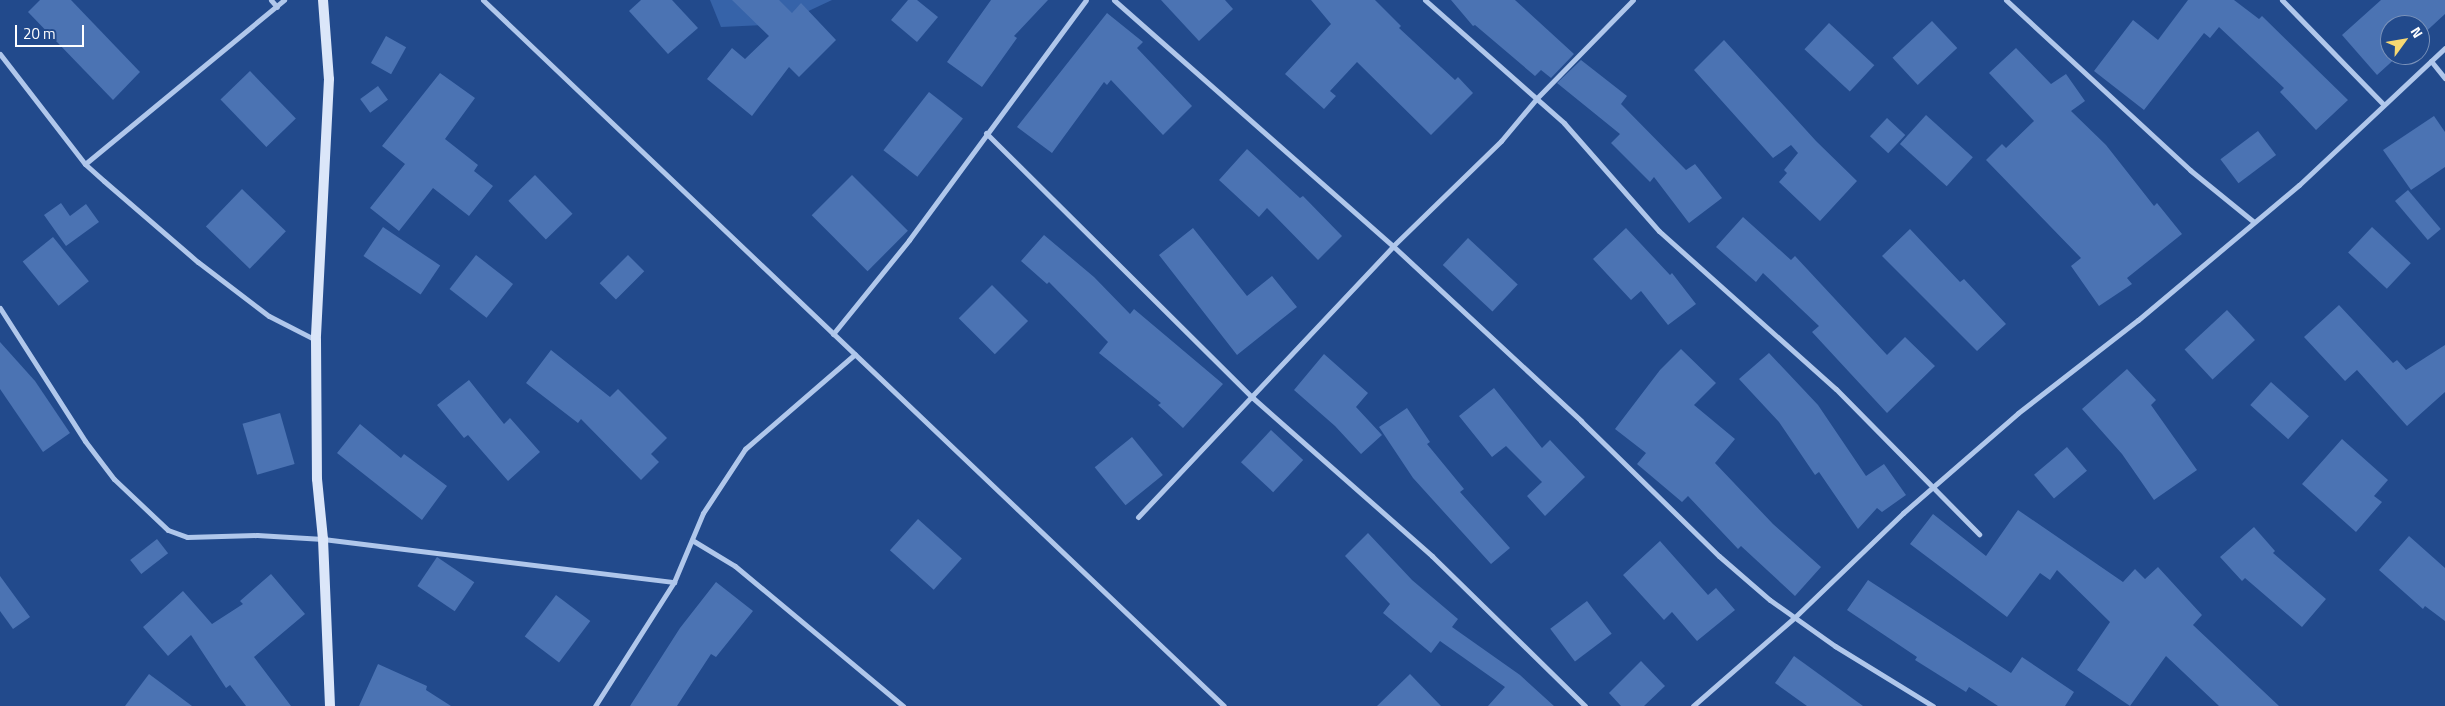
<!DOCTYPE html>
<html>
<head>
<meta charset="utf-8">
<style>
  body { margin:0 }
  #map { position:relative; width:2445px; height:706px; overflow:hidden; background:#224a8c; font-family:"Titillium Web",sans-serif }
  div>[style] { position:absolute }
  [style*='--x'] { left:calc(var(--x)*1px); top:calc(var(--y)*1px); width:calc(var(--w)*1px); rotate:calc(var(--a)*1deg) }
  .green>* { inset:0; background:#3663a9 }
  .building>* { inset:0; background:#4b73b3; transform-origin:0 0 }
  .street>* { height:5px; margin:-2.5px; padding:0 2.5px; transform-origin:2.5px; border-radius:2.5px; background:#b0c7eb }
  .secondary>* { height:10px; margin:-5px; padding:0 5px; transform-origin:5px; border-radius:5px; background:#dbe6f9 }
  span { translate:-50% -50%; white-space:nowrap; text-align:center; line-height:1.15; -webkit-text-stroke:4px #224a8c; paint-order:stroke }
  .north { position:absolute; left:2380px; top:15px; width:50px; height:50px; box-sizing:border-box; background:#224a8c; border:1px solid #7a92ba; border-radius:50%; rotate:58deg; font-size:14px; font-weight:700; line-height:20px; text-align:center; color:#fff }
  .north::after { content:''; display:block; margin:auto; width:18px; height:22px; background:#f7d872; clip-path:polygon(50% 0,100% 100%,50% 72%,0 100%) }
  .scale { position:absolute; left:15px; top:25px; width:69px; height:22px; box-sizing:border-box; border:2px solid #fff; border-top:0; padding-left:6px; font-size:15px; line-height:18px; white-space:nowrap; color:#fff; -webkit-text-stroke:4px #224a8c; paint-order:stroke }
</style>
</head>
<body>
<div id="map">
  <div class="green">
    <div style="clip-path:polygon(710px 0,832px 0,800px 15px,764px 25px,721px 27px)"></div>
  </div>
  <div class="building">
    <div style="clip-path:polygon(40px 0,71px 0,140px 72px,113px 100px,28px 12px)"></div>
    <div style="clip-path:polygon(641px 0,672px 0,698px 28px,668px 54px,629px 11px)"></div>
    <div style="clip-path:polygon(732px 0,779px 0,792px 13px,801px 3px,836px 40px,799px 77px,789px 67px,752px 116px,707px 79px,732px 48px,745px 59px,769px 36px)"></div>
    <div style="clip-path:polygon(908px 0,917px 0,938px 17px,917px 42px,891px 20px)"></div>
    <div style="clip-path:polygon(991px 0,1048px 0,1014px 36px,1017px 38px,982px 87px,947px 62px)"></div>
    <div style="clip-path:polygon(1161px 0,1225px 0,1233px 9px,1199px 41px)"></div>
    <div style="clip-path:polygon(1311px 0,1375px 0,1401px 26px,1399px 28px,1455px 80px,1458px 77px,1473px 93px,1431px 135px,1357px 62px,1330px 91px,1336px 96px,1324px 109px,1285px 74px,1331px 24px)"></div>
    <div style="clip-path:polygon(1451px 0,1515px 0,1574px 54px,1551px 78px,1541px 70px,1535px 76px,1475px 25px,1473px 26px)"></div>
    <div style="clip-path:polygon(2188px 0,2234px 0,2259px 19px,2262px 16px,2348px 100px,2316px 130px,2280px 92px,2284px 88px,2219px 27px,2210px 38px,2204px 33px,2144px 110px,2094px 71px,2133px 20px,2158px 40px)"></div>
    <div style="clip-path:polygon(2381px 0,2445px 0,2445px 14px,2420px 37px,2420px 25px,2390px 25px,2390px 55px,2399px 55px,2377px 75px,2342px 35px)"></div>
    <div style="clip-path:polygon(1107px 13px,1143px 42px,1137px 48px,1192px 106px,1163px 135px,1111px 80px,1107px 85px,1104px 82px,1052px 153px,1017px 127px)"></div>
    <div style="left:1932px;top:21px;width:37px;height:54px;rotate:47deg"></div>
    <div style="left:1829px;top:23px;width:62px;height:36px;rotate:43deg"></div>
    <div style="left:386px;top:36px;width:23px;height:31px;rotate:29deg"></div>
    <div style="clip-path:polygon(1724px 40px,1816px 141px,1857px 181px,1820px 221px,1779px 182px,1787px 173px,1784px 170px,1798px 153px,1791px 145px,1773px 158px,1694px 70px)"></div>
    <div style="clip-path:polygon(2016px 48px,2051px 84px,2066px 74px,2085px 101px,2071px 111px,2106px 145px,2154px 206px,2157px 203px,2182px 234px,2127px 278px,2132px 284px,2099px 306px,2071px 266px,2081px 258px,1986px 160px,2002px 144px,2006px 148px,2034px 121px,1989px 73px)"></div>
    <div style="clip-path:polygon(1581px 60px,1627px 96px,1621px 104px,1686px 170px,1695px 164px,1722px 198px,1689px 223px,1654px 177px,1650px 182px,1611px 143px,1620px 134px,1557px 83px)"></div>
    <div style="left:250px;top:71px;width:66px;height:41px;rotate:46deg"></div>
    <div style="clip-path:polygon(440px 73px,475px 98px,445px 139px,478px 165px,474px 171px,493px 186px,469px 216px,433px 188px,399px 231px,370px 208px,405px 164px,382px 146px)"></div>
    <div style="left:378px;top:86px;width:17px;height:22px;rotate:54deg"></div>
    <div style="left:929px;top:92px;width:43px;height:74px;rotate:38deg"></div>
    <div style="left:1926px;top:115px;width:63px;height:39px;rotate:42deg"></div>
    <div style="clip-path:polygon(2434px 116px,2445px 132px,2445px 167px,2411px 190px,2383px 150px)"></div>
    <div style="left:1887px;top:118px;width:25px;height:25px;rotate:43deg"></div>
    <div style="left:2258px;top:131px;width:30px;height:47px;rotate:53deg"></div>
    <div style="clip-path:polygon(1247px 149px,1300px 198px,1303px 196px,1342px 236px,1318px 260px,1267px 208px,1259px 217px,1219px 180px)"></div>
    <div style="left:535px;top:175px;width:54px;height:37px;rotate:46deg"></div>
    <div style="left:852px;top:175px;width:79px;height:57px;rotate:45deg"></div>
    <div style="left:242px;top:189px;width:61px;height:52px;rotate:44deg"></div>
    <div style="left:2408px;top:190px;width:51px;height:17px;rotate:50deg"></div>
    <div style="clip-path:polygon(61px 203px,70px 216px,86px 204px,99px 222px,66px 246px,44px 215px)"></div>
    <div style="clip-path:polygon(1743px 217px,1791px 260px,1795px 256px,1887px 355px,1905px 337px,1935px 366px,1887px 413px,1812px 332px,1819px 326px,1763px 273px,1756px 282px,1716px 247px)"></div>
    <div style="left:383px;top:227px;width:69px;height:35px;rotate:34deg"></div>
    <div style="left:2372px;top:227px;width:53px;height:35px;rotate:43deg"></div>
    <div style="clip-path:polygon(1193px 228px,1247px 296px,1272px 276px,1297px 307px,1237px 355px,1159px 255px)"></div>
    <div style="clip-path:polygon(1626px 228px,1670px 275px,1672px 273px,1696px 304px,1668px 325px,1641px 291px,1631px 300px,1593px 259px)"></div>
    <div style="clip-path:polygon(1910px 229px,1960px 282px,1964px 279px,2006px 324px,1977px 351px,1882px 256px)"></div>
    <div style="clip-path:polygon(1044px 235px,1094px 277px,1130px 314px,1134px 309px,1223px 384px,1183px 428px,1158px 405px,1161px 403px,1099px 353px,1108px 342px,1049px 282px,1047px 284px,1021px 261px)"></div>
    <div style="left:53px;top:237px;width:57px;height:39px;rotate:51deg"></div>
    <div style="left:1468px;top:238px;width:68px;height:37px;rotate:43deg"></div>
    <div style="left:476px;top:255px;width:47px;height:43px;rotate:38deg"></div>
    <div style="left:628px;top:255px;width:23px;height:40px;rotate:45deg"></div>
    <div style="left:992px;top:285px;width:51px;height:47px;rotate:45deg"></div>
    <div style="clip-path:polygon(2339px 305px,2393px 363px,2397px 360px,2406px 370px,2445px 345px,2445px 392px,2407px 426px,2357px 370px,2345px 381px,2304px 337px)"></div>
    <div style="left:2227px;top:310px;width:41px;height:58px;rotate:47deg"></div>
    <div style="clip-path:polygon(0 342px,35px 381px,70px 433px,43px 452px,0 389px)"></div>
    <div style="clip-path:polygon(1681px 349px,1716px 383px,1694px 405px,1735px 439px,1715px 463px,1773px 524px,1821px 567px,1795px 596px,1741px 546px,1738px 549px,1688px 496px,1682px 502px,1637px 464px,1646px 453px,1615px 429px,1660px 370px)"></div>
    <div style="clip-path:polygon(551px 350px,610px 397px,618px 389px,667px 438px,651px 454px,659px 462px,641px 480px,581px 419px,578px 423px,526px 383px)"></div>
    <div style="clip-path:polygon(1769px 353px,1818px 405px,1866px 476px,1884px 464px,1906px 495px,1882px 512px,1877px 508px,1858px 529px,1819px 472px,1815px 475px,1779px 422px,1739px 379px)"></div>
    <div style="clip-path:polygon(1324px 354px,1368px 393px,1356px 407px,1382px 435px,1361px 454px,1335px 426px,1294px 390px)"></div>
    <div style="clip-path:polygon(2127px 369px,2156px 400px,2151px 405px,2197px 470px,2154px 500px,2122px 454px,2082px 409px)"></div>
    <div style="clip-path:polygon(469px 380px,504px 424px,510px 418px,540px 452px,508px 481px,468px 435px,464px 438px,437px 405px)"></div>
    <div style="left:2271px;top:382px;width:51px;height:31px;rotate:42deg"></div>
    <div style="clip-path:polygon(1494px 388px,1542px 448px,1550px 440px,1585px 477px,1545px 516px,1527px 496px,1542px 482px,1506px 446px,1492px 457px,1459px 416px)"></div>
    <div style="clip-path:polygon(1407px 408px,1430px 442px,1427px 444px,1464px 489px,1460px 492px,1510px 548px,1491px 564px,1413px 478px,1379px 427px)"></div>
    <div style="left:280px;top:413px;width:53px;height:39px;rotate:74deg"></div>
    <div style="clip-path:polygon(360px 424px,401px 458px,404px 454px,447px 486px,422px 520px,337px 453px)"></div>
    <div style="left:1271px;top:430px;width:44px;height:44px;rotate:43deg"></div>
    <div style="left:1132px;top:437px;width:49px;height:48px;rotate:51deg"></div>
    <div style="clip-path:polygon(2342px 439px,2388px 480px,2374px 496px,2382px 502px,2356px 532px,2302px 484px)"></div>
    <div style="left:2067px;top:447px;width:31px;height:43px;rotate:50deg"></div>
    <div style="clip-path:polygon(2018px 510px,2123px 582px,2135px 569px,2145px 579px,2158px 567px,2202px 615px,2193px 625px,2279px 706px,2219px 706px,2166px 656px,2130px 706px,2077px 670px,2110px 622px,2057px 570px,2050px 580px,2040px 573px,2007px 617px,1910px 544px,1933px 514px,1986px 556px)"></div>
    <div style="left:918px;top:519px;width:59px;height:42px;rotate:42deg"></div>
    <div style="clip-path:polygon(2254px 527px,2275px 551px,2273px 553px,2326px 599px,2302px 627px,2245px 578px,2242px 581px,2220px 557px)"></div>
    <div style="clip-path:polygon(1368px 533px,1412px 580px,1458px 619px,1452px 627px,1520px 675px,1554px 706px,1488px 706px,1505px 687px,1440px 641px,1431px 653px,1383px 613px,1390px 604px,1345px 556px)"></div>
    <div style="clip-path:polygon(2409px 536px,2445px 568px,2445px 621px,2425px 606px,2423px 609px,2379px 570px)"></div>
    <div style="left:157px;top:539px;width:18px;height:34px;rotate:52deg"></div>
    <div style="clip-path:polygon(1660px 541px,1708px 595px,1716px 588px,1735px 610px,1697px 641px,1672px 612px,1664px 620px,1623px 575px)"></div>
    <div style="left:437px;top:557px;width:45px;height:35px;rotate:34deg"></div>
    <div style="clip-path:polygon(271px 574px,305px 614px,254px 657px,291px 706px,246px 706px,230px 685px,226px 688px,191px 635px,168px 656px,143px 627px,183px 591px,212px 624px,243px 604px,240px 601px)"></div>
    <div style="clip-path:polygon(0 576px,30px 617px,13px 629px,0 611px)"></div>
    <div style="clip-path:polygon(1868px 580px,2011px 673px,2022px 657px,2074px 692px,2065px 706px,1998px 706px,1969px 687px,1966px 692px,1915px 660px,1917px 657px,1847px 610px)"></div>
    <div style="clip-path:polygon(716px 582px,753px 611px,716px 657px,711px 654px,677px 706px,630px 706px,680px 628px)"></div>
    <div style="left:556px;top:595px;width:43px;height:52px;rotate:37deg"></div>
    <div style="left:1587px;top:601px;width:41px;height:46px;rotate:53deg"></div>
    <div style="clip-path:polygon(1794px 656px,1863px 706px,1807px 706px,1775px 683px)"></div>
    <div style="clip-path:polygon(1641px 661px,1665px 686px,1644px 706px,1621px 706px,1609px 693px)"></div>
    <div style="clip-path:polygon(378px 664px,427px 686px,426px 690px,451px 706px,359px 706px)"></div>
    <div style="clip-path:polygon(149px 674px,192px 706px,125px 706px)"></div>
    <div style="clip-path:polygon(1410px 674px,1441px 706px,1377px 706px)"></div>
  </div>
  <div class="street">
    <div style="--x:271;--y:0;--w:9;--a:49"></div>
    <div style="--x:483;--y:0;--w:1023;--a:43.61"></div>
    <div style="--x:1114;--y:0;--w:372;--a:41.4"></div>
    <div style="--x:1393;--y:246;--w:257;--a:42.9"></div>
    <div style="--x:1581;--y:421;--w:193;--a:44.4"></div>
    <div style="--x:1719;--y:556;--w:67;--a:40.8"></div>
    <div style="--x:1770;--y:600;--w:80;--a:35.3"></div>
    <div style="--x:1835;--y:646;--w:115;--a:31.5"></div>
    <div style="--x:1425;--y:0;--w:186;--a:41.5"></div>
    <div style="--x:1564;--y:123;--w:144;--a:48.7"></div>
    <div style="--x:1659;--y:231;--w:237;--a:41.8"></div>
    <div style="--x:1836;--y:389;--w:204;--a:45.4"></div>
    <div style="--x:2006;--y:0;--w:251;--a:42.7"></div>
    <div style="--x:2190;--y:170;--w:82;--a:39.1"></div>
    <div style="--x:2282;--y:0;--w:145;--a:45.8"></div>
    <div style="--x:0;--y:54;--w:139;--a:52.3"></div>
    <div style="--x:85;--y:164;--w:25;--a:42"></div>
    <div style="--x:104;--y:181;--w:124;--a:40.8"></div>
    <div style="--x:198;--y:262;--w:89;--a:37.3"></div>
    <div style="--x:269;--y:316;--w:53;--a:27.1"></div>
    <div style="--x:2431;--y:61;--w:22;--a:51"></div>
    <div style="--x:986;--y:133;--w:376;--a:44.8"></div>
    <div style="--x:1253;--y:398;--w:239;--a:41.4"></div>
    <div style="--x:1432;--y:556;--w:214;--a:44.4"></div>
    <div style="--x:85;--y:164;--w:258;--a:-39.5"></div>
    <div style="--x:0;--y:308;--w:158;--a:57.4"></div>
    <div style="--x:85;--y:441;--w:48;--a:52.7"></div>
    <div style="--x:114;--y:479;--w:74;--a:43.4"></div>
    <div style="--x:168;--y:530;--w:20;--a:20"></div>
    <div style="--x:187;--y:537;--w:70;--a:-1.6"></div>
    <div style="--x:257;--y:535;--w:66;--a:3.5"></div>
    <div style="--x:323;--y:539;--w:354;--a:7"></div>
    <div style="--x:833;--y:334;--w:121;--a:-51"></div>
    <div style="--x:909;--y:240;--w:298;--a:-53.6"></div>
    <div style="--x:1138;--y:517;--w:372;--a:-46.7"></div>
    <div style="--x:1393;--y:246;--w:151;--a:-44.2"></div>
    <div style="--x:1501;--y:141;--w:56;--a:-50.1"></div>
    <div style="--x:1537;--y:98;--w:137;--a:-45.6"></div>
    <div style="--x:692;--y:540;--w:50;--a:31.2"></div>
    <div style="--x:735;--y:566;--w:219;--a:39.8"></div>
    <div style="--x:595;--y:706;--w:147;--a:-57.5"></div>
    <div style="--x:674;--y:582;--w:75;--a:-67.2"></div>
    <div style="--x:703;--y:513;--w:77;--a:-56.7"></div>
    <div style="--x:745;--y:449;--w:145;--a:-40.8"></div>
    <div style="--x:1693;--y:706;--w:135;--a:-41.1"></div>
    <div style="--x:1795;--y:617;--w:150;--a:-43.9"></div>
    <div style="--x:1903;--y:513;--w:152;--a:-41"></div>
    <div style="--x:2018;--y:413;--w:152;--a:-37.8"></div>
    <div style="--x:2138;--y:320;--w:210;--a:-40"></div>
    <div style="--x:2299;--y:185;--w:200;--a:-43.2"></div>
  </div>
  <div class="secondary">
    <div style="--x:323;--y:0;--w:79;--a:85.7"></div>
    <div style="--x:329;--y:79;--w:261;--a:92.9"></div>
    <div style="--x:316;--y:340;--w:139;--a:89.6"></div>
    <div style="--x:317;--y:479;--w:60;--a:84.3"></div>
    <div style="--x:323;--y:539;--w:167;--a:87.6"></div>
  </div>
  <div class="north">N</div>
  <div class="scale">20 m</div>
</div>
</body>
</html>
